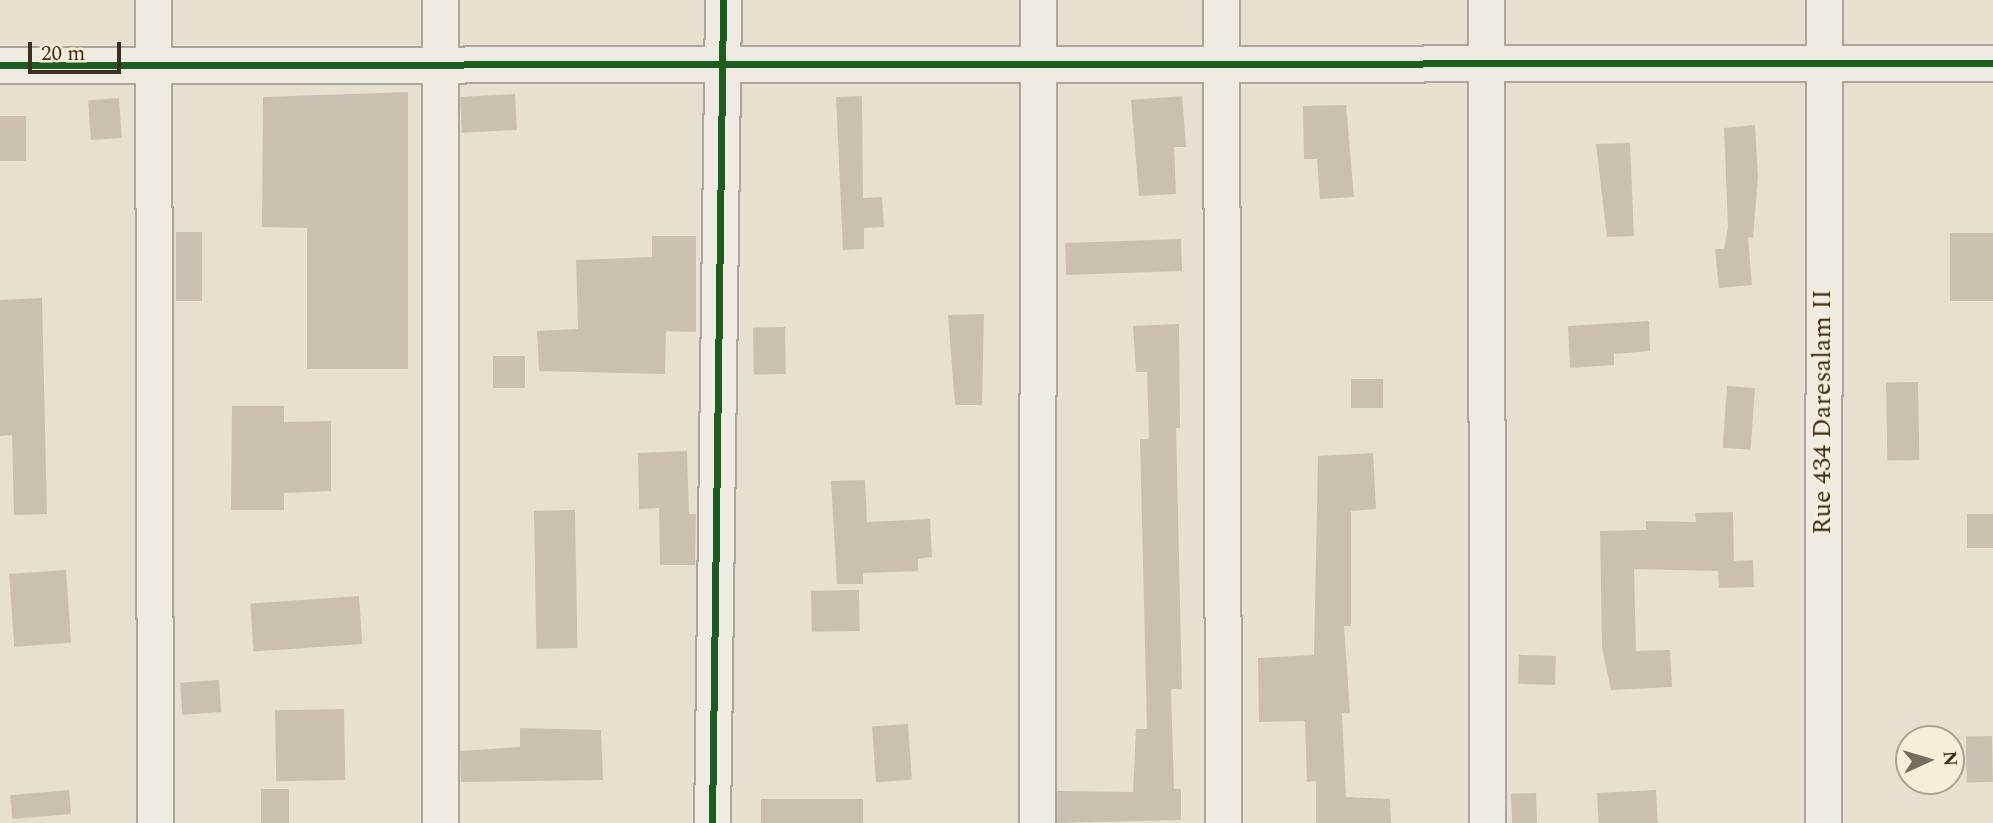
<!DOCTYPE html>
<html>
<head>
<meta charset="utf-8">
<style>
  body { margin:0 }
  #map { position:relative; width:1993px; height:823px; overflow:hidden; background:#e7e0d1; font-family:Spectral,serif }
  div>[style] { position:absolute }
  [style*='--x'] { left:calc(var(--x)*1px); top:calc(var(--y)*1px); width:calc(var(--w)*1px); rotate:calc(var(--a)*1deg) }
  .building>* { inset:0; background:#cbbfb2; transform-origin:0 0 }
  .roads { filter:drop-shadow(2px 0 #ada599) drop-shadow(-2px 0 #ada599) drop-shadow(0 2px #ada599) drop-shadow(0 -2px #ada599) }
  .minor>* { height:35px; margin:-17.5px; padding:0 17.5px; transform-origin:17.5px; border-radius:17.5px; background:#efebe3 }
  .cycleway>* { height:7px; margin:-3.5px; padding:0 3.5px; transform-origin:3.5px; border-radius:3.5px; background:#1b5e20 }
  span { translate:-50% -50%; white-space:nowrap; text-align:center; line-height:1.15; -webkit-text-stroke:5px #f7eed8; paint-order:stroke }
  .street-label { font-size:26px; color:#3d2e20 }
  .north { position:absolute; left:1895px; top:725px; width:70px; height:70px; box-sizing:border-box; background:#f7eed8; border:2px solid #ada18e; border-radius:50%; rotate:86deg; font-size:19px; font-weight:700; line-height:28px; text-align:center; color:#3d2e20 }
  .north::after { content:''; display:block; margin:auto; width:24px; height:32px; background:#786c5e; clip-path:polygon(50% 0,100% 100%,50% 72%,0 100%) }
  .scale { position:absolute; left:28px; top:42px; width:93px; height:32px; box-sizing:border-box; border:4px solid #3d2e20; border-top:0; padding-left:9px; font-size:21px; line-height:24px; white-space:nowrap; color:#3d2e20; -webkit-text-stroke:5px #f7eed8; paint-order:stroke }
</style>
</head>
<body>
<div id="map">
  <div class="building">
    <div style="clip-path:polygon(408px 92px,408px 369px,307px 369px,307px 228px,262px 227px,263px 97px)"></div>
    <div style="left:515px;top:94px;width:36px;height:55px;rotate:87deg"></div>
    <div style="clip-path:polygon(862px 96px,863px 198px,882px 197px,884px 227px,864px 228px,864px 249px,843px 250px,836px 97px)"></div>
    <div style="clip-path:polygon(1182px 96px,1186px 147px,1174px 147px,1176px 194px,1139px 196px,1131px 100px)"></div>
    <div style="left:119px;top:98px;width:40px;height:31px;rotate:86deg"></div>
    <div style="clip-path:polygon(1346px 105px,1354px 197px,1320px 199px,1317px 159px,1304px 159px,1303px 106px)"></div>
    <div style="left:0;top:116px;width:26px;height:45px"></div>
    <div style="clip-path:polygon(1755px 125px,1758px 177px,1753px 238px,1748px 237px,1752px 285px,1719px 288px,1715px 249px,1724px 249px,1728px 227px,1724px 128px)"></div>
    <div style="clip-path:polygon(1630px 143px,1634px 236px,1607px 237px,1596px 144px)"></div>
    <div style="left:176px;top:232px;width:26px;height:69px"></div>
    <div style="left:1993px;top:233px;width:68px;height:43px;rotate:90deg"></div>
    <div style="clip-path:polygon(652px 236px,696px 236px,696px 332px,666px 331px,665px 374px,539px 371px,537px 331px,578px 329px,576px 260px,652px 257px)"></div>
    <div style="left:1181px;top:239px;width:32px;height:116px;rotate:88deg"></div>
    <div style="clip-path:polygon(42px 298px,47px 514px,14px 515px,12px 435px,0 436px,0 300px)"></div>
    <div style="clip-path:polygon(984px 314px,982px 405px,955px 405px,948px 315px)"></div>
    <div style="clip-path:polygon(1649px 321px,1650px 351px,1614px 354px,1614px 365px,1570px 368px,1568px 326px)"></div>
    <div style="clip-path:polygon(1179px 324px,1180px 428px,1176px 428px,1182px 689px,1171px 689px,1174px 789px,1181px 789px,1181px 820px,1057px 823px,1057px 791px,1133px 792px,1136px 729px,1147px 729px,1140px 439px,1149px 439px,1147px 372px,1136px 372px,1133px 326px)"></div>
    <div style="left:785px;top:327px;width:47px;height:32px;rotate:89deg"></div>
    <div style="left:493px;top:356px;width:32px;height:32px"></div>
    <div style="left:1351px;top:379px;width:32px;height:29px"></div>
    <div style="left:1918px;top:382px;width:78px;height:32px;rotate:89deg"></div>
    <div style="left:1727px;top:386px;width:28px;height:62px;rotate:4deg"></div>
    <div style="clip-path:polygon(232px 406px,284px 406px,284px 422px,331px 421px,331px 491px,284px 493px,284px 510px,231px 510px)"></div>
    <div style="clip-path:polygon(687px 451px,689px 514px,696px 514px,695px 565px,660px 565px,659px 508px,639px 509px,638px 453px)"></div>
    <div style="clip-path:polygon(1373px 453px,1376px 509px,1351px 511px,1351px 626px,1344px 626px,1350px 713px,1342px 713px,1346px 797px,1390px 799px,1391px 823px,1316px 823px,1316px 781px,1307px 782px,1305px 721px,1259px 722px,1258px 658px,1314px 655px,1318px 456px)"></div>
    <div style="clip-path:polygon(865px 480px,867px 522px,930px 519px,932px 557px,918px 559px,918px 571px,863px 573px,863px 584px,837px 584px,831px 481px)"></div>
    <div style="left:575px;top:510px;width:138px;height:41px;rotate:89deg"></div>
    <div style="clip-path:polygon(1733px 512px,1734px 561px,1753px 560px,1754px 587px,1719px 588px,1718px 571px,1634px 569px,1636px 651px,1670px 650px,1672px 687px,1611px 690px,1602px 648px,1600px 531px,1646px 530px,1646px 521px,1696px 522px,1695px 513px)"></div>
    <div style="left:1993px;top:514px;width:34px;height:26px;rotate:90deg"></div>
    <div style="left:66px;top:570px;width:73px;height:57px;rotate:86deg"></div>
    <div style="left:859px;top:590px;width:41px;height:48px;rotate:89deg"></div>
    <div style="left:359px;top:596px;width:48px;height:109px;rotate:86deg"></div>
    <div style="left:1556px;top:656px;width:29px;height:37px;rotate:92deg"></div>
    <div style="left:219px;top:680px;width:32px;height:39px;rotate:86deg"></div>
    <div style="left:344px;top:709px;width:71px;height:69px;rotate:89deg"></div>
    <div style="left:908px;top:724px;width:56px;height:36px;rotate:86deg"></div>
    <div style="clip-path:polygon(520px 728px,601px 730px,603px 780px,461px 782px,460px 751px,520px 747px)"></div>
    <div style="left:1992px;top:736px;width:46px;height:26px;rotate:89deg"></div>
    <div style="left:261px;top:789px;width:28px;height:34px"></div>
    <div style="left:69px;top:790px;width:24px;height:59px;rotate:85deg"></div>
    <div style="left:1656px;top:790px;width:33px;height:59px;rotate:87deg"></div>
    <div style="left:1536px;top:793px;width:30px;height:25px;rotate:88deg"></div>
    <div style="left:863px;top:799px;width:24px;height:102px;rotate:90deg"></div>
  </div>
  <div class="roads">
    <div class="minor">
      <div style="--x:153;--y:0;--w:823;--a:89.86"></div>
      <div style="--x:440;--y:0;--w:823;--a:90"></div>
      <div style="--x:1221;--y:0;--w:823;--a:89.86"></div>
      <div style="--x:1486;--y:0;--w:823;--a:89.93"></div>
      <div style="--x:0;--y:65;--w:1993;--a:-0.06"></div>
      <div style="--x:712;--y:823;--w:823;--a:-89.23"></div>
      <div style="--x:1037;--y:823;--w:823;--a:-89.93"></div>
      <div style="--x:1823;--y:823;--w:823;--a:-89.93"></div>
    </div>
  </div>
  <div class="cycleway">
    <div style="--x:0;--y:65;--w:1993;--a:-0.06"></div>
    <div style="--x:712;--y:823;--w:823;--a:-89.23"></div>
  </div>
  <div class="street-label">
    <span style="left:1823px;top:412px;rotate:-90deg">Rue 434 Daresalam II</span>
  </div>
  <div class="north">N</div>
  <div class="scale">20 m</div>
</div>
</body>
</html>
